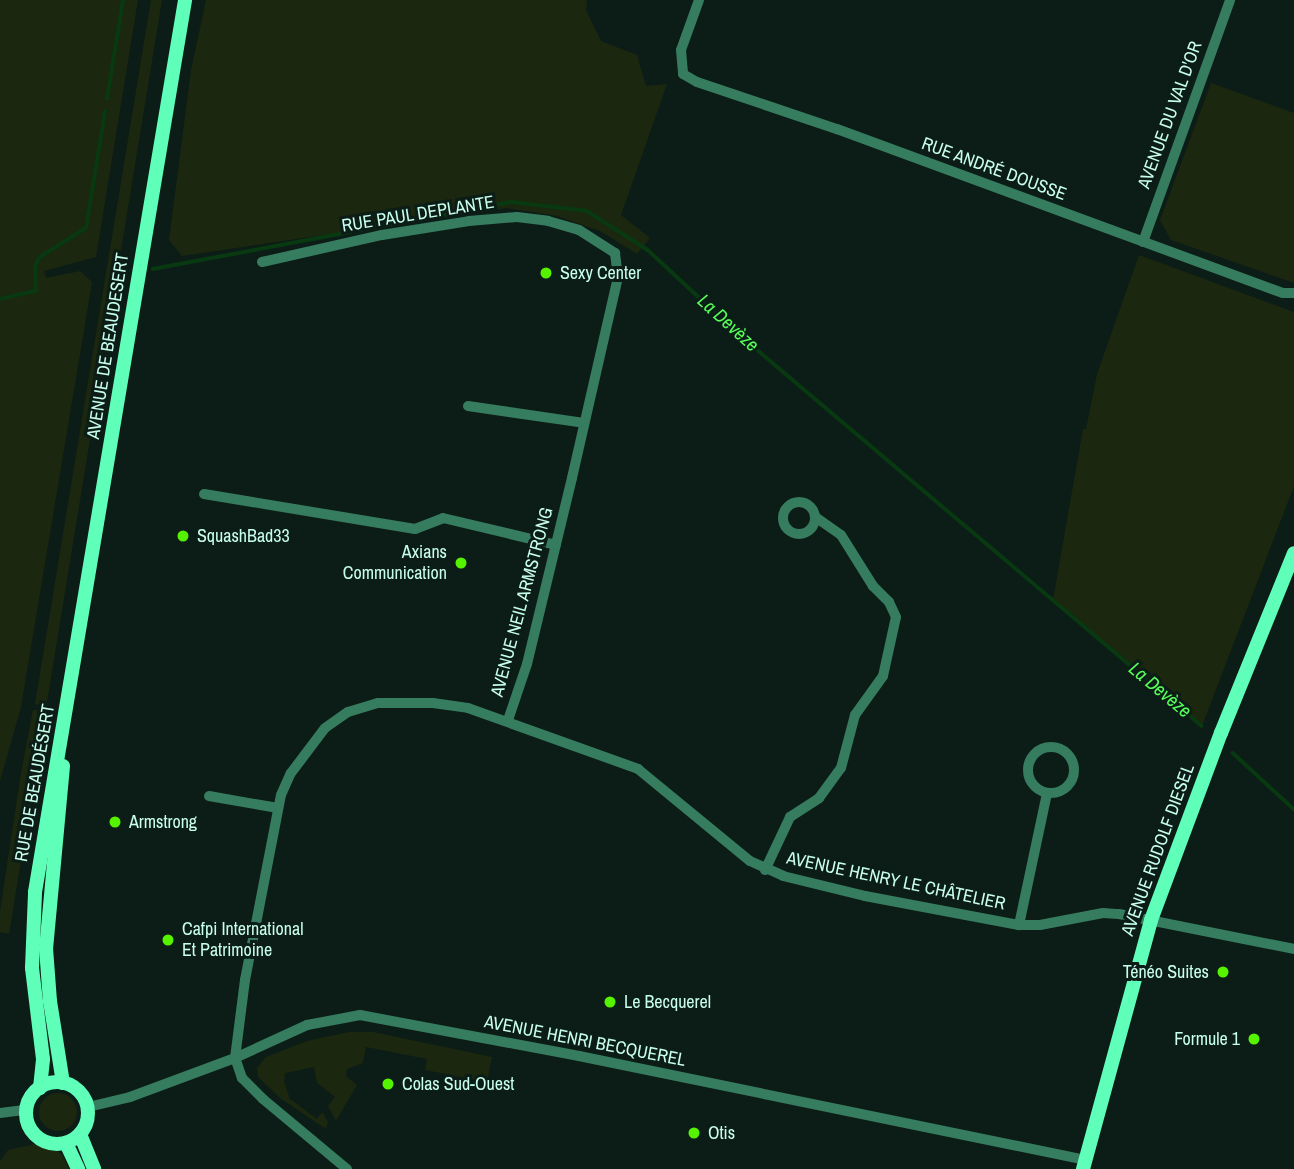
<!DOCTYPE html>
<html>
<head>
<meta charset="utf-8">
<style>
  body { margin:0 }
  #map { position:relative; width:1294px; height:1169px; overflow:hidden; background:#0c1d18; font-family:"Archivo Narrow",sans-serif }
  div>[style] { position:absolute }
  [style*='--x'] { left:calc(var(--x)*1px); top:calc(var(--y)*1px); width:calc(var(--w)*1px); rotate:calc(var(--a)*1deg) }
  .green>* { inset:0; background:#1b270f }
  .round { border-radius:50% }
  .stream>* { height:3.5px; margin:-1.75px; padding:0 1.75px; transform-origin:1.75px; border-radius:1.75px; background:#083911 }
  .street>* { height:10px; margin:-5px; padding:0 5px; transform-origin:5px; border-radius:5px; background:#367c5f }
  .street>.ring { margin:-5px; padding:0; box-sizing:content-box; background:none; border:10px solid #367c5f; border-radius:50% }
  .secondary>* { height:14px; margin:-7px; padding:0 7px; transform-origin:7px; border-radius:7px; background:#5fffba }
  .secondary>.ring { margin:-7px; padding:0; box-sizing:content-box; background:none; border:14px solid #5fffba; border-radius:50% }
  .dots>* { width:19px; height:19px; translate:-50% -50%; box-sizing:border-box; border:4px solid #0c1d18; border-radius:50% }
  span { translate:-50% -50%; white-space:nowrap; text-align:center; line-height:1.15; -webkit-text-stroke:6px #0c1d18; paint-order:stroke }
  .street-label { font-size:18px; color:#c8ffec }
  .poi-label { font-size:18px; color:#c8ffec }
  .left { translate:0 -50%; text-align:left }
  .right { translate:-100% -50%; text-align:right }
  .water-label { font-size:19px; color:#56ff58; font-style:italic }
</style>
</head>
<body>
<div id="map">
  <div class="green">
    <div style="clip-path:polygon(0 0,138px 0,96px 257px,44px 271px,46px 278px,80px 271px,92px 282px,21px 707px,0 781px)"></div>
    <div style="clip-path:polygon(151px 0,162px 0,9px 934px,0 932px,0 911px,21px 773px,33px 710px,38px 710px,39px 705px,35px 704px)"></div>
    <div style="clip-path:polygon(206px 0,587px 0,586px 10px,601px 41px,637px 55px,646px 86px,667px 84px,621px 215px,650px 238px,637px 254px,600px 231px,557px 216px,507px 208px,182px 256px,169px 240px,191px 70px)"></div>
    <div style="clip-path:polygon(1211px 83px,1294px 113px,1294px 283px,1171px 240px,1160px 220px)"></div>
    <div style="clip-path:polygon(1139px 255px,1294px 312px,1294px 486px,1202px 726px,1053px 600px,1083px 429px,1086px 429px,1097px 374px)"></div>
    <div style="clip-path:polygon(349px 1032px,373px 1032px,492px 1057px,487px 1082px,425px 1070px,427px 1059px,366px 1047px,363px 1063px,347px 1069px,346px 1076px,357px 1085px,336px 1121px,328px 1106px,335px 1097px,317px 1083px,314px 1067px,285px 1073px,284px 1081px,290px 1099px,317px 1119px,322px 1112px,328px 1122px,326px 1129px,280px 1098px,258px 1077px,257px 1068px,266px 1057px,307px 1041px)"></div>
    <div class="round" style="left:39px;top:1093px;width:38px;height:38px"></div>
    <div style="clip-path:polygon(35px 1144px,49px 1146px,62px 1154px,69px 1169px,0 1169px,0 1161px,8px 1150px)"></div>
  </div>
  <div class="stream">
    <div style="--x:107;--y:99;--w:100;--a:-80.8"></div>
    <div style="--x:153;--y:269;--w:365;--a:-10.6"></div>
    <div style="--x:512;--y:202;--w:76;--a:6.8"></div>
    <div style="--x:587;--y:211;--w:72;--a:32.6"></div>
    <div style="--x:648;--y:250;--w:128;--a:42.8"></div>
    <div style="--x:742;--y:337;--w:602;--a:40.22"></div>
    <div style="--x:0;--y:299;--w:37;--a:-13"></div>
    <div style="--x:36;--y:291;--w:25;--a:-92"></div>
    <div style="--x:35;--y:266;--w:10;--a:-61"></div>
    <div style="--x:40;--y:257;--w:54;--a:-32.2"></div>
    <div style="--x:86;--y:228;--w:118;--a:-80.7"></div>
    <div style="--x:1233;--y:753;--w:83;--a:42.6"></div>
  </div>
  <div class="street">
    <div style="--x:699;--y:0;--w:53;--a:109.8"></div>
    <div style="--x:681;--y:50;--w:24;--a:85"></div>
    <div style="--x:683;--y:74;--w:16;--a:30"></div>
    <div style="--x:697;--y:82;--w:148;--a:18.6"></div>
    <div style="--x:837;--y:129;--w:475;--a:20.2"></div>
    <div style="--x:1283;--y:293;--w:11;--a:0"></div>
    <div style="--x:1143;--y:242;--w:257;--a:-70.2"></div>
    <div style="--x:262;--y:262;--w:123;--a:-12.7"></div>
    <div style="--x:382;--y:235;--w:88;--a:-9.1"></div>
    <div style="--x:469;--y:221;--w:48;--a:-4.8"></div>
    <div style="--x:517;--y:217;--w:31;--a:7"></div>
    <div style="--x:548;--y:221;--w:32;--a:16"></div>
    <div style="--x:579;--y:230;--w:43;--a:32.6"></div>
    <div style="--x:615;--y:253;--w:24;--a:83"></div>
    <div style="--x:618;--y:277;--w:206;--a:102.9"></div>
    <div style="--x:572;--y:478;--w:191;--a:103.6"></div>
    <div style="--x:527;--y:664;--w:59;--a:108.7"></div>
    <div style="--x:468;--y:406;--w:117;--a:8.3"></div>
    <div style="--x:204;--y:494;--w:214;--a:9.4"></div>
    <div style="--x:415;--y:529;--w:30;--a:-21"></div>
    <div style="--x:443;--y:518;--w:116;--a:13.4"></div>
    <div class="ring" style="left:783px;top:502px;width:22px;height:22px"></div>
    <div class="ring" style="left:1028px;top:747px;width:36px;height:36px"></div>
    <div style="--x:209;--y:796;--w:70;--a:9.9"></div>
    <div style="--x:765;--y:870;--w:59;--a:-64.7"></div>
    <div style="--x:790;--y:817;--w:35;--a:-33"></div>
    <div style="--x:819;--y:798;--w:37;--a:-54"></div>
    <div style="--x:841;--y:768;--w:55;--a:-75.2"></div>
    <div style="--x:855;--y:715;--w:48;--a:-54.3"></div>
    <div style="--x:883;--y:676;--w:60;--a:-77.6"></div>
    <div style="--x:896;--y:617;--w:17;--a:-115"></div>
    <div style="--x:889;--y:602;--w:23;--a:-135"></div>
    <div style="--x:873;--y:586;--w:60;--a:-122.1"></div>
    <div style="--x:841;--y:535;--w:32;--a:-145"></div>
    <div style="--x:1019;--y:925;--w:135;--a:-78"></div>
    <div style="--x:88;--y:1107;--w:43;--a:-13.4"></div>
    <div style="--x:130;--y:1097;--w:112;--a:-20.4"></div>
    <div style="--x:235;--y:1058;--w:79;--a:-24.6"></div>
    <div style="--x:307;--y:1025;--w:54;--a:-10.7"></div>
    <div style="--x:360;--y:1015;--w:223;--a:10.6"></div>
    <div style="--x:579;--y:1056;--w:518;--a:11.59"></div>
    <div style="--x:0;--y:1113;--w:26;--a:-7"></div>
    <div style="--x:347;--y:1169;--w:109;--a:-140.2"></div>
    <div style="--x:263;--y:1099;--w:30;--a:-135"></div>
    <div style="--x:242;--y:1078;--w:21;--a:-109"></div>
    <div style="--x:235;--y:1058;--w:79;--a:-82.7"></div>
    <div style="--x:245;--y:980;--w:188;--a:-79"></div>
    <div style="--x:281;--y:795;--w:24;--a:-66"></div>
    <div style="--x:291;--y:773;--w:56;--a:-52.9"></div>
    <div style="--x:325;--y:728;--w:28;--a:-35"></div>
    <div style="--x:348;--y:712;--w:31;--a:-17"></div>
    <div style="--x:378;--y:703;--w:55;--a:0"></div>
    <div style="--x:433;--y:703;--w:35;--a:8"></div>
    <div style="--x:468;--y:708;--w:181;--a:19.7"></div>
    <div style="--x:638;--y:769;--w:145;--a:39.4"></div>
    <div style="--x:750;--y:861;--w:36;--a:24"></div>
    <div style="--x:783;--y:876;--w:84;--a:13.7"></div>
    <div style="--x:865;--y:896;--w:157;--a:10.7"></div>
    <div style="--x:1019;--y:925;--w:21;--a:0"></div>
    <div style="--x:1040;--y:925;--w:64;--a:-10.8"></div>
    <div style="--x:1103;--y:913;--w:16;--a:4"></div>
    <div style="--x:1119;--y:914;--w:178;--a:11.3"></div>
  </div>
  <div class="secondary">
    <div style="--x:63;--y:766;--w:183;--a:95.3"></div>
    <div style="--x:46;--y:948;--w:53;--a:85.7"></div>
    <div style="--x:50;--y:1001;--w:83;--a:81"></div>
    <div class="ring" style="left:26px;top:1082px;width:48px;height:48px"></div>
    <div style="--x:40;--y:1088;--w:29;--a:-84"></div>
    <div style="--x:43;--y:1059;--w:92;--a:-96.9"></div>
    <div style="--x:32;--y:968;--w:76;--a:-87.7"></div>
    <div style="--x:35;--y:892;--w:905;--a:-80.45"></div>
    <div style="--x:80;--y:1134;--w:38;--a:68"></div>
    <div style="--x:66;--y:1143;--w:29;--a:65"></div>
    <div style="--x:1083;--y:1169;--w:258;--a:-74.7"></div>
    <div style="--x:1151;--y:920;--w:200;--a:-69.5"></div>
    <div style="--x:1221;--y:733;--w:194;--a:-67.9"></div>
  </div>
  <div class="dots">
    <div style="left:546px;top:273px;background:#56f300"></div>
    <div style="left:183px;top:536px;background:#56f300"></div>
    <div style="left:461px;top:563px;background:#56f300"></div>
    <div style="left:115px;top:822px;background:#56f300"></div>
    <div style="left:168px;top:940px;background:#56f300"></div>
    <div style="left:1223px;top:972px;background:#56f300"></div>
    <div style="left:610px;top:1002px;background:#56f300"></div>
    <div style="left:1254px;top:1039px;background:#56f300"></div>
    <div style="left:388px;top:1084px;background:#56f300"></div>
    <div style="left:694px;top:1133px;background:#56f300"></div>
  </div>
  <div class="street-label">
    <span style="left:1170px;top:115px;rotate:-70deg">AVENUE DU VAL D'OR</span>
    <span style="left:994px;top:169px;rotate:20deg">RUE ANDRÉ DOUSSE</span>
    <span style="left:418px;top:214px;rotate:-9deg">RUE PAUL DEPLANTE</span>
    <span style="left:108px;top:346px;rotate:-81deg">AVENUE DE BEAUDESERT</span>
    <span style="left:522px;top:602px;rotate:-75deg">AVENUE NEIL ARMSTRONG</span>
    <span style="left:35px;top:783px;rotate:-80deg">RUE DE BEAUDÉSERT</span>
    <span style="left:1158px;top:850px;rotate:-70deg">AVENUE RUDOLF DIESEL</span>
    <span style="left:896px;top:881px;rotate:12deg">AVENUE HENRY LE CHÂTELIER</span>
    <span style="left:585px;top:1041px;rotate:11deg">AVENUE HENRI BECQUEREL</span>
  </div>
  <div class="poi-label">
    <span class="left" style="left:560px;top:273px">Sexy Center</span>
    <span class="left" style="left:197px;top:536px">SquashBad33</span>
    <span class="right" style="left:447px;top:563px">Axians<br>Communication</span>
    <span class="left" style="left:129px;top:822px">Armstrong</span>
    <span class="left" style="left:182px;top:940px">Cafpi International<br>Et Patrimoine</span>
    <span class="right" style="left:1209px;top:972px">Ténéo Suites</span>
    <span class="left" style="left:624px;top:1002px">Le Becquerel</span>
    <span class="right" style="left:1240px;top:1039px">Formule 1</span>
    <span class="left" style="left:402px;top:1084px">Colas Sud-Ouest</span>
    <span class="left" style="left:708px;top:1133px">Otis</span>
  </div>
  <div class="water-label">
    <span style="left:728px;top:323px;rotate:42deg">La Devèze</span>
    <span style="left:1160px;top:690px;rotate:40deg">La Devèze</span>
  </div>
</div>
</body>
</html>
